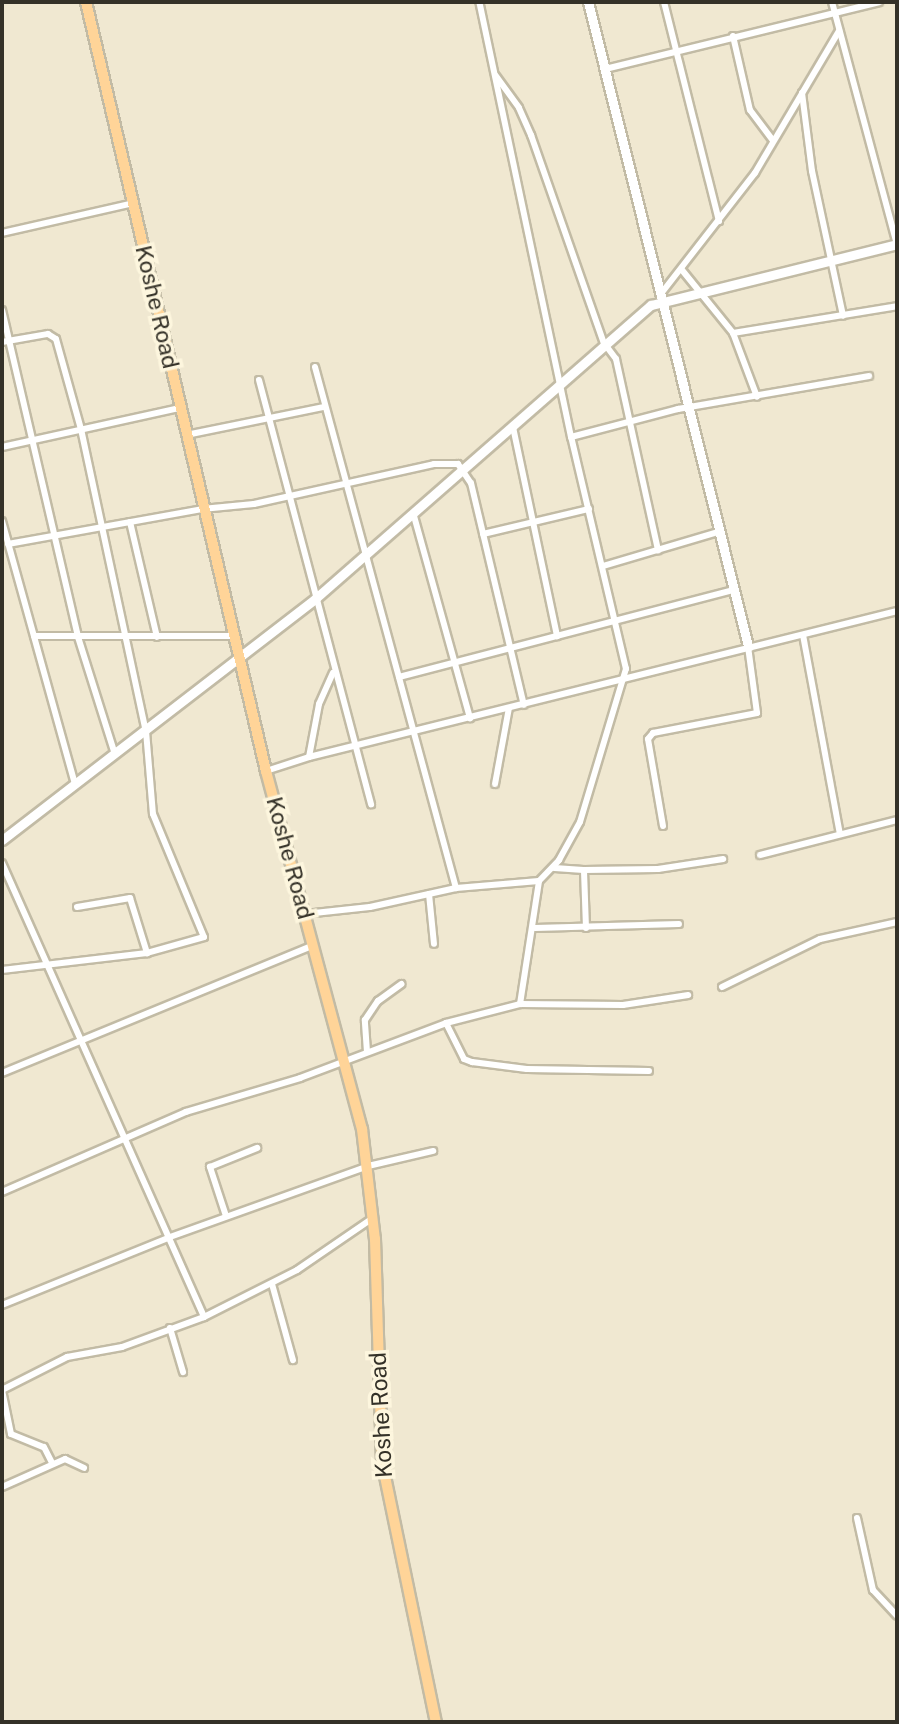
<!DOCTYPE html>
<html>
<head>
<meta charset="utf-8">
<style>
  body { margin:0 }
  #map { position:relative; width:899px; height:1724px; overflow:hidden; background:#f0e8d1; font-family:"Public Sans",sans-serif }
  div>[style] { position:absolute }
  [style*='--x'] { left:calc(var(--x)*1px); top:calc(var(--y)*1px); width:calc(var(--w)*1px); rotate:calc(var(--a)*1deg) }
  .roads { filter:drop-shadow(2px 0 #c2bba5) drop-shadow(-2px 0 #c2bba5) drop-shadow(0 2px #c2bba5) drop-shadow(0 -2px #c2bba5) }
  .street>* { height:6px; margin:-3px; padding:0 3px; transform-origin:3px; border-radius:3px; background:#fff }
  .secondary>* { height:9px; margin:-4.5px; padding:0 4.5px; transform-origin:4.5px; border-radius:4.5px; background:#fff }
  .primary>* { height:10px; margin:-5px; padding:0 5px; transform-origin:5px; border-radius:5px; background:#ffd498 }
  span { translate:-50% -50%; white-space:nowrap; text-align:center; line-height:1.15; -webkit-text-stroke:7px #fdf6de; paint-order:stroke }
  .street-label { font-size:23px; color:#343128 }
  .frame { position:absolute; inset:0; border:4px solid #343128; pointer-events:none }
</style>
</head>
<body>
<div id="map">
  <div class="roads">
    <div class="street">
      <div style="--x:664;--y:2;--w:226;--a:75.9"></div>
      <div style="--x:832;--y:2;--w:251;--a:75"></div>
      <div style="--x:733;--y:36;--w:76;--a:77.1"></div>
      <div style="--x:750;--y:110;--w:38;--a:53"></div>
      <div style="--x:605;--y:69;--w:282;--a:-13.7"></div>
      <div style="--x:496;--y:76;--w:39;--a:54"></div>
      <div style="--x:519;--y:108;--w:30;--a:66"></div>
      <div style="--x:531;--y:135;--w:220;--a:70.7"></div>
      <div style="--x:604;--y:343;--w:20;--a:53"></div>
      <div style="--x:616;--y:359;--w:196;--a:77.6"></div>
      <div style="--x:802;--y:93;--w:79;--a:82.7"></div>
      <div style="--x:812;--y:171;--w:148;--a:77.9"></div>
      <div style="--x:2;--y:233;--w:135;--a:-12.8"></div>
      <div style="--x:682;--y:270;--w:81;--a:51"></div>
      <div style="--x:733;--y:333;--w:68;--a:69.4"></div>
      <div style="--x:660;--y:295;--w:155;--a:-52.1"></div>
      <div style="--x:755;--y:173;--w:165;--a:-59.4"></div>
      <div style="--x:2;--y:310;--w:336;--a:76.9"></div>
      <div style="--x:78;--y:637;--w:123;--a:72.5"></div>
      <div style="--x:733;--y:333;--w:166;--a:-9.3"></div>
      <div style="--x:2;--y:342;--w:47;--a:-9.9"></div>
      <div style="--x:48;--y:334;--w:9;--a:32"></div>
      <div style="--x:56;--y:339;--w:93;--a:74.5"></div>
      <div style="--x:81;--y:429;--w:309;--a:77.9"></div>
      <div style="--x:146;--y:731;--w:83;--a:85.2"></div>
      <div style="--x:153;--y:814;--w:133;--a:67.5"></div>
      <div style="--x:204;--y:937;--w:59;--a:164.3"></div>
      <div style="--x:147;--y:953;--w:146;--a:173.3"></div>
      <div style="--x:315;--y:367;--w:540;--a:74.86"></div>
      <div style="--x:259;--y:380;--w:439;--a:75.2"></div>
      <div style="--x:513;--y:427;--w:214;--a:78.1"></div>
      <div style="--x:186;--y:435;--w:141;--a:-11.5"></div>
      <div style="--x:571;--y:437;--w:111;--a:-14.7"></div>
      <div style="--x:678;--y:409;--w:194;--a:-9.8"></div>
      <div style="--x:2;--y:447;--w:181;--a:-12.4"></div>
      <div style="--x:414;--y:516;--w:210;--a:74.5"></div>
      <div style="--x:2;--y:521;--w:274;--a:74.5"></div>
      <div style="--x:130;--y:522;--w:118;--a:76.8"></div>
      <div style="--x:483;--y:534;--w:109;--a:-13.3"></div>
      <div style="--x:8;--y:544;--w:197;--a:-10.2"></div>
      <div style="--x:202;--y:509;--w:52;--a:-5.5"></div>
      <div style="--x:254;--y:504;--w:184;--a:-12.5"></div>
      <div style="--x:434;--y:464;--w:24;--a:0"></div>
      <div style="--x:458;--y:464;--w:23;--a:56"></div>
      <div style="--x:471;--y:483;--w:228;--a:76.6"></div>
      <div style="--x:603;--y:566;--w:120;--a:-16.5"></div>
      <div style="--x:803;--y:635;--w:202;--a:79.5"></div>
      <div style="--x:34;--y:636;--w:200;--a:0"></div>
      <div style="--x:399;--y:677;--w:344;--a:-14.6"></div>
      <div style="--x:309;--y:757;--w:606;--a:-13.94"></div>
      <div style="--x:266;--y:771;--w:45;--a:-18"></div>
      <div style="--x:309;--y:757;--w:54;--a:-79.3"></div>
      <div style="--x:319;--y:704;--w:34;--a:-66"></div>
      <div style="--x:495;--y:784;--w:77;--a:-79.6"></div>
      <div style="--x:663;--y:826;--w:88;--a:-99.8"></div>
      <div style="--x:648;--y:739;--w:8;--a:-50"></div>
      <div style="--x:653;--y:733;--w:106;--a:-10.9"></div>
      <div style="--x:757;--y:713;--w:68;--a:-97.7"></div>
      <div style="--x:760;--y:855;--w:141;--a:-14.3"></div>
      <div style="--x:2;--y:863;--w:497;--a:66"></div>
      <div style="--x:554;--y:868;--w:30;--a:4"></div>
      <div style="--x:429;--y:894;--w:50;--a:84.3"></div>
      <div style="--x:77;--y:907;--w:54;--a:-9.6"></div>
      <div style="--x:130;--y:898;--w:58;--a:72.8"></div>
      <div style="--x:305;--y:914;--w:65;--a:-6.1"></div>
      <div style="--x:370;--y:907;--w:88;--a:-12.5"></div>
      <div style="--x:456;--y:888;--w:83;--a:-4.8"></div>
      <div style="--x:539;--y:881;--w:29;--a:-46"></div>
      <div style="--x:559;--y:860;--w:43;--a:-61.1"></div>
      <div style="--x:580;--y:822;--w:160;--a:-73.3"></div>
      <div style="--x:626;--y:669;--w:238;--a:-103.3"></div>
      <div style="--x:571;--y:437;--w:445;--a:-101.9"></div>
      <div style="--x:535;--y:928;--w:144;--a:-1.6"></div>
      <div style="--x:586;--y:928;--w:58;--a:-92"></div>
      <div style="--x:584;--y:870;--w:74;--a:-0.8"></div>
      <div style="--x:658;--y:869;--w:66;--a:-8.7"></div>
      <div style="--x:722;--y:987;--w:109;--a:-26.1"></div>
      <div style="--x:820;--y:939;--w:79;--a:-12.4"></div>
      <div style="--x:520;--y:1004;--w:124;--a:-81.2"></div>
      <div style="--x:446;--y:1023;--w:40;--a:63.4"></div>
      <div style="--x:464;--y:1059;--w:9;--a:21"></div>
      <div style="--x:472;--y:1062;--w:55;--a:7.3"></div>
      <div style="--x:527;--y:1069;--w:122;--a:0.9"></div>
      <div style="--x:367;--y:1052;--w:32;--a:-94"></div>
      <div style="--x:365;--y:1020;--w:23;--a:-56"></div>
      <div style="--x:378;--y:1001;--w:29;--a:-36"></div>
      <div style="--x:2;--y:1073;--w:337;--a:-22.3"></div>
      <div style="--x:2;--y:1192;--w:201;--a:-23.5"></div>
      <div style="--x:186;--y:1112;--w:119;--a:-16.6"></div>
      <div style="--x:300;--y:1078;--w:156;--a:-20.6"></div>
      <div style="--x:446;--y:1023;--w:76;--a:-14.4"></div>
      <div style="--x:520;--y:1004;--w:103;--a:0.6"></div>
      <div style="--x:623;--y:1005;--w:66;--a:-8.7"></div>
      <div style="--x:226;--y:1216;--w:52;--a:-108.1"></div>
      <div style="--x:210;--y:1167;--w:51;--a:-22"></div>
      <div style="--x:272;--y:1284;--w:79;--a:74.6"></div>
      <div style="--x:2;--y:1305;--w:181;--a:-22"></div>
      <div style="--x:170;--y:1237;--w:210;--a:-19.7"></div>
      <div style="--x:368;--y:1166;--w:67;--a:-13"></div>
      <div style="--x:170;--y:1328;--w:46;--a:73.5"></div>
      <div style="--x:2;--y:1390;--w:73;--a:-26.9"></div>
      <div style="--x:67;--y:1357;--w:56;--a:-10.3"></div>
      <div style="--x:122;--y:1347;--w:87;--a:-20.1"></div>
      <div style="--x:204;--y:1317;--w:104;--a:-26.8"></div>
      <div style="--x:297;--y:1270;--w:92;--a:-34.4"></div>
      <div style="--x:2;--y:1390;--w:45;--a:78.4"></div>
      <div style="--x:11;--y:1434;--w:35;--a:22"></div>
      <div style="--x:44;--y:1447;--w:18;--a:63"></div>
      <div style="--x:2;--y:1487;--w:69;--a:-24"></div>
      <div style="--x:65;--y:1459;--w:21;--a:25"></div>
      <div style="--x:857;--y:1518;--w:74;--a:77.5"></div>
      <div style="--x:873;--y:1590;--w:35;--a:47"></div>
    </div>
    <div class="secondary">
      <div style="--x:588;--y:2;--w:664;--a:76.05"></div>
      <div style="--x:2;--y:840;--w:396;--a:-37.6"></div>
      <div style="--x:316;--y:598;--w:445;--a:-41.2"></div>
      <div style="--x:651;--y:305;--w:253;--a:-13.9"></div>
    </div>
    <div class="primary">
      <div style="--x:86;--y:2;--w:790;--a:76.83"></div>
      <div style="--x:266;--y:771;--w:371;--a:75"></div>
      <div style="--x:362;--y:1129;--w:111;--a:83.3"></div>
      <div style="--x:375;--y:1239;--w:223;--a:88.2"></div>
      <div style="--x:382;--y:1462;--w:266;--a:78.3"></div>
    </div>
  </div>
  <div class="street-label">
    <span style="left:157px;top:307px;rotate:77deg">Koshe Road</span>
    <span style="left:290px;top:858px;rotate:75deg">Koshe Road</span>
    <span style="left:381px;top:1415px;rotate:-93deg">Koshe Road</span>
  </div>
  <div class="frame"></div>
</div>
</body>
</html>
